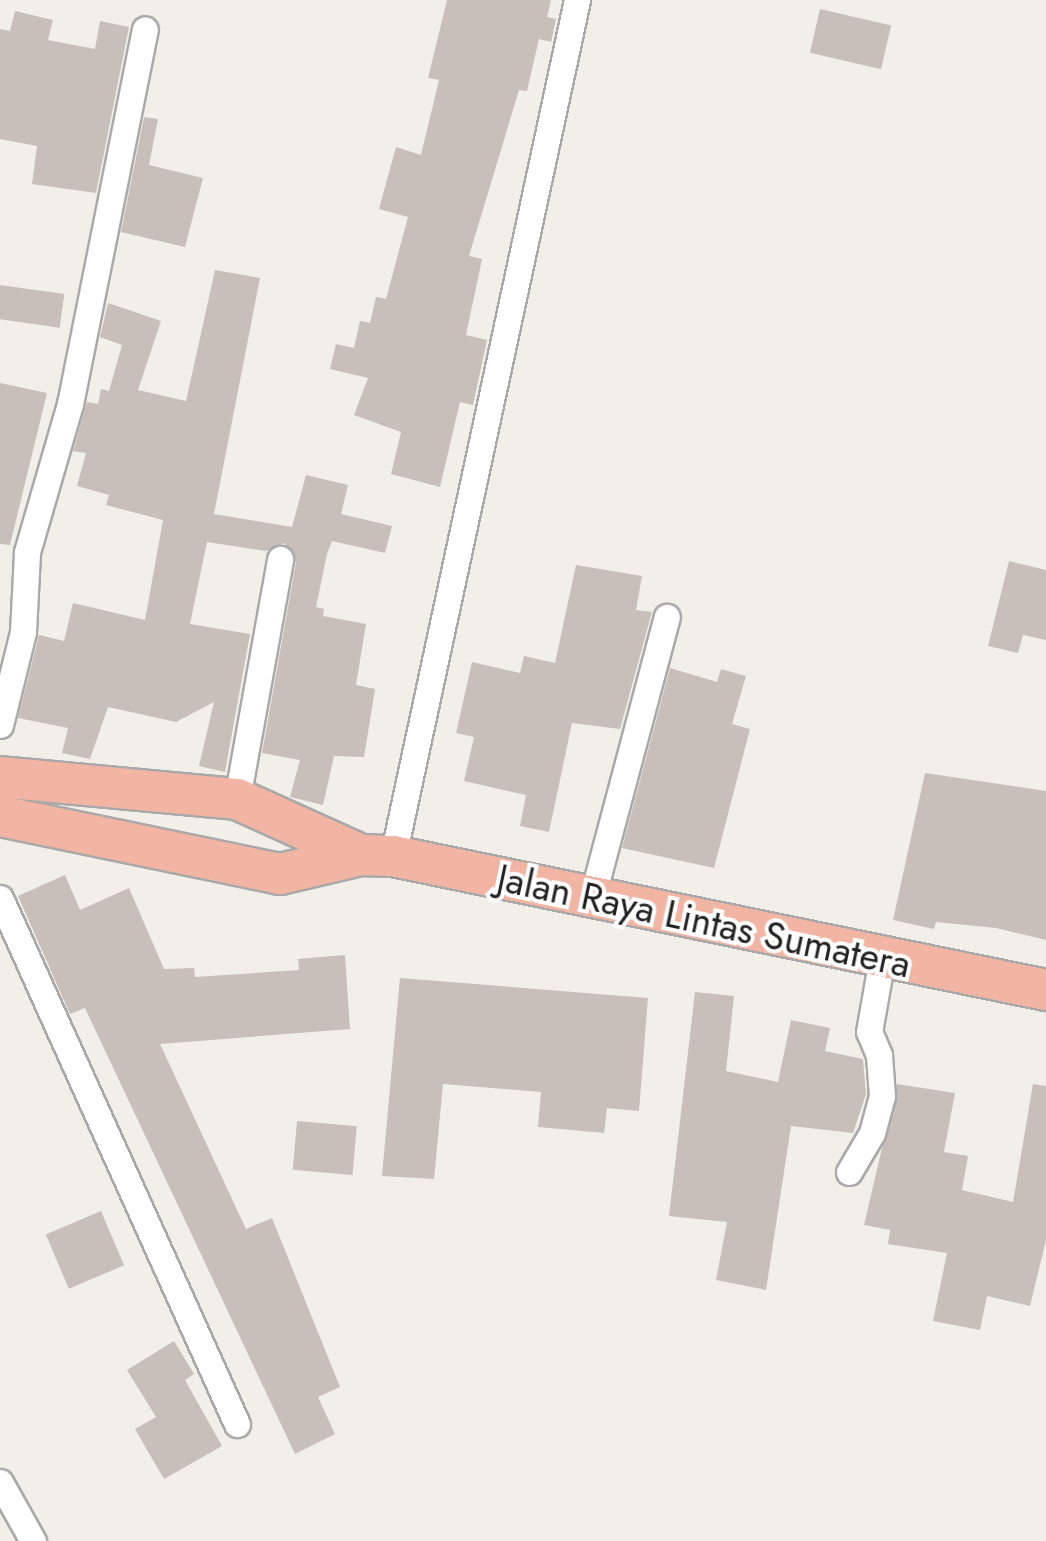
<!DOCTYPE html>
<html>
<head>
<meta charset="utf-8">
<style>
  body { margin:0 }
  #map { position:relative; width:1046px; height:1541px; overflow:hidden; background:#f2efe9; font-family:Jost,sans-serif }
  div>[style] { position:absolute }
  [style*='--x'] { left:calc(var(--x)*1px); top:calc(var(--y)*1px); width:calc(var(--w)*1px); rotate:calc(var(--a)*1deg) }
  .building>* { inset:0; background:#c7bfb8; transform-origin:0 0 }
  .roads { filter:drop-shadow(2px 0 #a9a9a9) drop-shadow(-2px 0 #a9a9a9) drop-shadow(0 2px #a9a9a9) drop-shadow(0 -2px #a9a9a9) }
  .minor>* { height:25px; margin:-12.5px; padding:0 12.5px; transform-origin:12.5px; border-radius:12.5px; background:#fff }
  .trunk>* { height:40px; margin:-20px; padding:0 20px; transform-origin:20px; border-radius:20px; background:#f2b4a3 }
  span { translate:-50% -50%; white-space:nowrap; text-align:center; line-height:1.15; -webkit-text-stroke:8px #fff; paint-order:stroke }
  .street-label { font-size:38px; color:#222 }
</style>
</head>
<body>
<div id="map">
  <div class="building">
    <div style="clip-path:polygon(447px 0,551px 0,547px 17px,556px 19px,551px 42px,539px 39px,527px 91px,519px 90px,469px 256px,482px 259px,466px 335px,487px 340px,473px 405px,460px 402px,440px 487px,391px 474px,401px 432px,354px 415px,368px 378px,330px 369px,336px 344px,354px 348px,360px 321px,370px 323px,376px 297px,386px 299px,408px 217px,379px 209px,396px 147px,421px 155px,439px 80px,428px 78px)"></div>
    <div style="left:820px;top:9px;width:73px;height:45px;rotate:13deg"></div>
    <div style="clip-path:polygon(15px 11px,53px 20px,48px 40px,95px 49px,100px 21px,129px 27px,96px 193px,32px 184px,37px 146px,0 139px,0 29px,10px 31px)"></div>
    <div style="clip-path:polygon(144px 117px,158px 119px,149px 165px,203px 178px,185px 247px,121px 232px)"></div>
    <div style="clip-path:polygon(215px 270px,260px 278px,214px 514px,292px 527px,306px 475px,348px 485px,341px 514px,392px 526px,385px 553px,332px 541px,327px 554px,316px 607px,324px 609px,323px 616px,366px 624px,356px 685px,375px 689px,364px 757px,334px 756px,323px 805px,290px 797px,300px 760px,262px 753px,296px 562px,284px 543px,266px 551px,207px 542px,190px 624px,250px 634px,225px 772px,199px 766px,214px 702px,176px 722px,108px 707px,90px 759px,62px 753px,68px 728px,18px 718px,39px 635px,64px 641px,73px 603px,145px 620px,163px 520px,106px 505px,109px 495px,77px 486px,86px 453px,73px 451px,87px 402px,98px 404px,101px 389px,109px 391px,122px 345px,100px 337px,108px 303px,161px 321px,138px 390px,186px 401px)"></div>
    <div style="left:0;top:285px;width:65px;height:34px;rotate:8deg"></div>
    <div style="clip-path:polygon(0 383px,47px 393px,10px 545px,0 544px)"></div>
    <div style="clip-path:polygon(1009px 561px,1046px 570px,1046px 640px,1023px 635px,1018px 653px,988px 646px)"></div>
    <div style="clip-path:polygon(576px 565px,642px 576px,636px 610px,652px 612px,620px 729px,572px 723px,549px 832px,520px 826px,526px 795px,464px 781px,474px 737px,456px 733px,472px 662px,520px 673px,524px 656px,555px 663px)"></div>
    <div style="clip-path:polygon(670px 668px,717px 682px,721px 669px,746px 676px,732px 724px,750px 729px,714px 868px,622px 848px)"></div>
    <div style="clip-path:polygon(925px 773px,1046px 791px,1046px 940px,996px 928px,936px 922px,934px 929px,893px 920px)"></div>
    <div style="clip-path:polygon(65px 875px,80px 910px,129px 888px,164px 969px,194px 968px,195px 977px,299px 970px,298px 959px,345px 955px,350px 1029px,160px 1044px,246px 1229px,272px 1218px,340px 1387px,318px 1397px,335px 1434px,295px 1454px,85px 1008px,70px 1014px,18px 896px)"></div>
    <div style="clip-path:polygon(400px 978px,648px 998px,639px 1111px,607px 1108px,604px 1133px,538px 1127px,541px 1092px,443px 1084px,434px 1179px,382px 1176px)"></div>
    <div style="clip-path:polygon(695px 992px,734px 996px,726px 1071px,778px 1082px,791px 1020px,830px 1028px,825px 1051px,863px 1059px,866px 1094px,853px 1133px,791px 1126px,766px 1290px,716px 1280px,727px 1222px,669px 1216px)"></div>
    <div style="clip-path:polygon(897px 1084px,955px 1093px,944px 1152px,968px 1156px,962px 1190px,1013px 1202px,1033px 1084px,1046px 1086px,1046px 1240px,1030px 1306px,987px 1296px,980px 1330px,933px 1321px,947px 1253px,888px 1244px,890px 1230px,864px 1225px)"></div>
    <div style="left:297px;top:1121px;width:60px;height:49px;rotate:5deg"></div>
    <div style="left:101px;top:1211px;width:59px;height:60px;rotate:67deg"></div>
    <div style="clip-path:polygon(174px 1341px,194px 1374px,185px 1380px,222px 1446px,164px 1479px,135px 1429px,156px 1417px,127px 1370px)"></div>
  </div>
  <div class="roads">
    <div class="minor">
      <div style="--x:0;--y:725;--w:96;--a:-76.1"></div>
      <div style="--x:23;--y:632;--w:80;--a:-87.1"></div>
      <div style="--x:27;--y:552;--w:154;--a:-73.8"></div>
      <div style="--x:70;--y:404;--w:382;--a:-78.7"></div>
      <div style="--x:237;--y:799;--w:244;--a:-79.8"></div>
      <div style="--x:393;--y:856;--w:876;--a:-77.87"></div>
      <div style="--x:0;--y:898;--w:577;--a:65.75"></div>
      <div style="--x:592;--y:898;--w:291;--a:-75.1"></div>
      <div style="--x:849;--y:1172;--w:45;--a:-59.5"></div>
      <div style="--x:872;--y:1133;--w:38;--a:-75"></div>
      <div style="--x:882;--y:1096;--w:41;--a:-94.2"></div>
      <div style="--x:879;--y:1055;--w:25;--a:-113"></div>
      <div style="--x:869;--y:1032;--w:75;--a:-80"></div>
      <div style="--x:0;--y:1482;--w:68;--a:60.8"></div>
    </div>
    <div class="trunk">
      <div style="--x:0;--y:777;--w:238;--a:5.3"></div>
      <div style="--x:237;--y:799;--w:136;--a:24.3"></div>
      <div style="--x:0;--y:816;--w:286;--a:11.7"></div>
      <div style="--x:280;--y:874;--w:83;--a:-13.2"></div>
      <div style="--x:361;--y:855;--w:32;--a:2"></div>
      <div style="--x:393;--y:856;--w:667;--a:11.6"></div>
    </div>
  </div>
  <div class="street-label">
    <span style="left:704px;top:921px;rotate:12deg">Jalan Raya Lintas Sumatera</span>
  </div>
</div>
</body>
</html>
